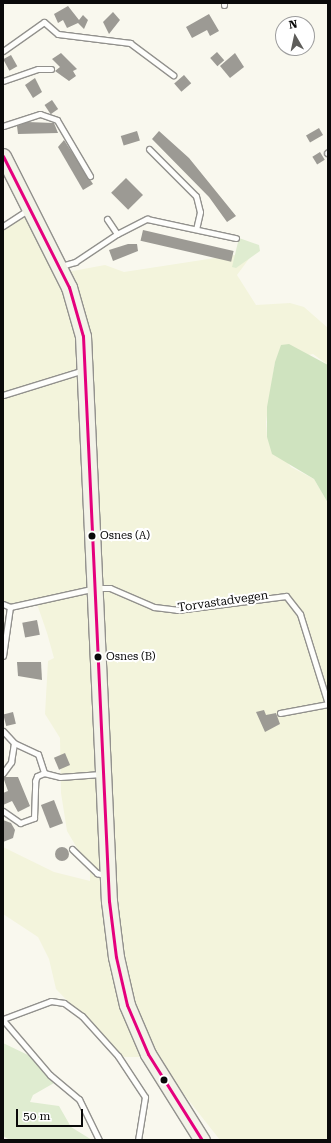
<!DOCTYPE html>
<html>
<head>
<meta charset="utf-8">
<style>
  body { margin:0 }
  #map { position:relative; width:331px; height:1143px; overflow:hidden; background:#f9f8ee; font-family:"Roboto Serif",serif }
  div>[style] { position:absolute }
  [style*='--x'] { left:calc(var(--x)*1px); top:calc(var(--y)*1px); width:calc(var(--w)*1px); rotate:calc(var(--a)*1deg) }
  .farmland>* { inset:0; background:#f3f4dc }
  .green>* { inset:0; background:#dfecd0 }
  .forest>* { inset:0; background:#cfe3bf }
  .building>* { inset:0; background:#9c9a94; transform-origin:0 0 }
  .round { border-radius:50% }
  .roads { filter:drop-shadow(1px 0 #92918d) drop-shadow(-1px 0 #92918d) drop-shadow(0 1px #92918d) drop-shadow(0 -1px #92918d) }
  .service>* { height:5px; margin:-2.5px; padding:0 2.5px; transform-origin:2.5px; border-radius:2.5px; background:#fefefc }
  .secondary>* { height:15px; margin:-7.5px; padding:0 7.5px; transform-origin:7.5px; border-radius:7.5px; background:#f3f3e8 }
  .bus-1>* { height:3px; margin:-1.5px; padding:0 1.5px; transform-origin:1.5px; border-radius:1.5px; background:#e5007d }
  .dots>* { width:11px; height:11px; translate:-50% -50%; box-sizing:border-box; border:2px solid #fff; border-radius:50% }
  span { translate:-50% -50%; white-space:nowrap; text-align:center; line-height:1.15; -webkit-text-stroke:4px #fff; paint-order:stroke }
  .bus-label { font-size:11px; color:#0a0a0a }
  .left { translate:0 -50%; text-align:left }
  .street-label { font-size:12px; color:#0a0a0a }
  .frame { position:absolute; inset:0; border:4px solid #0a0a0a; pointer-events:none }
  .north { position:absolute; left:275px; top:16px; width:40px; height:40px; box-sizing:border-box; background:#fff; border:1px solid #9d9d9d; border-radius:50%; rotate:351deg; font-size:11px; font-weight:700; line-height:16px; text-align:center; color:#0a0a0a }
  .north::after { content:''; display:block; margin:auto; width:14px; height:18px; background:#5e5d5a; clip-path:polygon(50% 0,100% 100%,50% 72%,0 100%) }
  .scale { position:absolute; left:16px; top:1109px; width:67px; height:18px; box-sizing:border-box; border:2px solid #0a0a0a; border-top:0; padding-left:5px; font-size:12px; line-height:14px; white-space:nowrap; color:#0a0a0a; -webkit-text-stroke:3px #fff; paint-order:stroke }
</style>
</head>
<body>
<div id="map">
  <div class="farmland">
    <div style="clip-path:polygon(31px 210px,62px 273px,105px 265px,124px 272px,254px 252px,237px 275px,256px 305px,290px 303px,304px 307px,328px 328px,328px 365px,313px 354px,275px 362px,266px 422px,267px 437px,291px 467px,314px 479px,328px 503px,328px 1140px,220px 1140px,160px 1064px,146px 1057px,122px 1057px,56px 989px,49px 959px,38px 937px,3px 914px,3px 847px,54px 872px,90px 881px,90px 870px,67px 831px,61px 793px,60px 738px,45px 714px,48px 661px,54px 658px,47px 633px,36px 601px,10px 605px,3px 601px,3px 226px)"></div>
  </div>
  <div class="green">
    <div style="clip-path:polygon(239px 238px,259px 245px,260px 251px,236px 268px,232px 267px)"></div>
    <div style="clip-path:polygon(3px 1043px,28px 1055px,54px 1083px,33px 1095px,30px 1102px,59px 1106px,71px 1127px,92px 1140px,10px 1140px,3px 1136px)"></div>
  </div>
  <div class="forest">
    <div style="clip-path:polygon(289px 344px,328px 365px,328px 503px,314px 479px,272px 454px,267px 437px,267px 407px,275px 362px,281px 345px)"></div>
  </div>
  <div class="building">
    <div style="clip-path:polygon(68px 6px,79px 20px,83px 15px,88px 20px,84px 29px,78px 23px,67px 28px,63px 20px,58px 23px,54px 14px)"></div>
    <div style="clip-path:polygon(113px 12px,120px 20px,109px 34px,103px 22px)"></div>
    <div style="clip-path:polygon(209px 14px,219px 31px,210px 36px,207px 30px,192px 38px,186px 27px)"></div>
    <div style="left:217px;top:52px;width:11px;height:9px;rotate:49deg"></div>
    <div style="clip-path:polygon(61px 53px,77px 69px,73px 71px,76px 76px,69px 81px,55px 71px,60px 67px,52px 59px)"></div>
    <div style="clip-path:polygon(235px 53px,244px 67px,230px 78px,220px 66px)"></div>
    <div style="left:11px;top:55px;width:13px;height:9px;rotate:61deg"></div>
    <div style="left:184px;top:75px;width:11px;height:13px;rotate:49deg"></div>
    <div style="clip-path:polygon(35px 78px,42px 92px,33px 98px,25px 85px)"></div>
    <div style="left:52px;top:100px;width:11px;height:9px;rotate:56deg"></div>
    <div style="clip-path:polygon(27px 122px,54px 123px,58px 133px,18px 134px,17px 126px)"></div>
    <div style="left:319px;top:128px;width:8px;height:15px;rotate:60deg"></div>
    <div style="left:137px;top:131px;width:10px;height:17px;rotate:73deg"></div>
    <div style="clip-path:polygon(159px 131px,189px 158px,236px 216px,227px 222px,209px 197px,152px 139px)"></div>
    <div style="clip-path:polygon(64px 140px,93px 184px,83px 190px,58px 147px)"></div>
    <div style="left:320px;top:152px;width:9px;height:9px;rotate:58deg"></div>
    <div style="left:126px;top:178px;width:24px;height:21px;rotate:45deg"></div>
    <div style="left:143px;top:230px;width:93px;height:11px;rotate:13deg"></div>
    <div style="clip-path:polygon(128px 244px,137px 244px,138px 251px,113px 261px,109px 250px)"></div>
    <div style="left:37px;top:620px;width:15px;height:15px;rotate:79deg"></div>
    <div style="clip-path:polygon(17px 662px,41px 662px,42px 680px,18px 676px)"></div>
    <div style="clip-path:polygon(264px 710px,266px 715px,276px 713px,280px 724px,265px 732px,256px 712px)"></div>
    <div style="left:13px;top:712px;width:12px;height:10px;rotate:76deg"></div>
    <div style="left:65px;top:753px;width:13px;height:12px;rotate:67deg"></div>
    <div style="clip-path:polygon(3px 777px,18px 777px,30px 806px,18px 812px,12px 801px,3px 805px,3px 793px,8px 791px)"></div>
    <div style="left:54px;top:800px;width:25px;height:14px;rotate:69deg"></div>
    <div style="clip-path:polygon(3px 820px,11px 823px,15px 830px,13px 838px,3px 842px)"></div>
    <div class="round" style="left:55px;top:847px;width:14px;height:14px"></div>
  </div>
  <div class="roads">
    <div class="service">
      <div style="--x:224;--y:3;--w:2;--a:90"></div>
      <div style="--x:3;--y:51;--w:50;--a:-35.3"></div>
      <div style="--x:44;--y:22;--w:18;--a:41"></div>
      <div style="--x:58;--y:34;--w:73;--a:7.1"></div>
      <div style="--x:130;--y:43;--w:54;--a:36.7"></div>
      <div style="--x:3;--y:81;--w:37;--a:-19"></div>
      <div style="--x:38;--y:69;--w:13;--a:0"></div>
      <div style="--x:3;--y:126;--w:39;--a:-18"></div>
      <div style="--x:40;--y:114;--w:18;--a:19"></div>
      <div style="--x:57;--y:120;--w:65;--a:59.5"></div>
      <div style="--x:149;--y:149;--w:66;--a:45"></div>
      <div style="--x:196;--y:196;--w:16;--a:76"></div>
      <div style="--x:200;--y:212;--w:17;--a:103"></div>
      <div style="--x:327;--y:153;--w:1;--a:-45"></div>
      <div style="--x:107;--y:219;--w:18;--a:56"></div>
      <div style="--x:3;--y:226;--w:30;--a:-33"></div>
      <div style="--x:61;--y:266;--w:15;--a:-16"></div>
      <div style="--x:75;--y:262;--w:50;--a:-33.7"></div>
      <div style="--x:117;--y:234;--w:34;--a:-27"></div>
      <div style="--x:147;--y:219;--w:91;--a:12.1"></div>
      <div style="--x:3;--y:395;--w:85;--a:-17.2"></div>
      <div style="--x:3;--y:604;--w:8;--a:23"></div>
      <div style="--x:10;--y:607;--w:88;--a:-12.5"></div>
      <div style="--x:96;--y:588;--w:14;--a:0"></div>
      <div style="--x:110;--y:588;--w:48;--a:23.4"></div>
      <div style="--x:154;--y:607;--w:23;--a:7"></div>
      <div style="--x:177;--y:610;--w:110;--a:-7.3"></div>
      <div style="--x:286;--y:596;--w:23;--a:52"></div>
      <div style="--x:300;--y:614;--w:94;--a:72.7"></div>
      <div style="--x:3;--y:656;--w:49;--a:-81.9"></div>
      <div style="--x:280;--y:713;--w:49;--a:-10.6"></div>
      <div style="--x:3;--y:731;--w:16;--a:47"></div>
      <div style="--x:14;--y:743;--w:26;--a:25"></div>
      <div style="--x:38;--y:754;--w:20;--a:72"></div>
      <div style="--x:3;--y:773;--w:14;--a:-54"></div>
      <div style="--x:11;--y:762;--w:19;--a:-81"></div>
      <div style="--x:44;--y:773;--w:16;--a:14"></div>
      <div style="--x:60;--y:777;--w:41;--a:-4.2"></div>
      <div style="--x:3;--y:811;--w:21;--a:35"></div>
      <div style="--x:20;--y:823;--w:15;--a:-20"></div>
      <div style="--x:34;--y:818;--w:37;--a:-88"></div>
      <div style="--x:35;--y:781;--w:5;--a:-68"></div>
      <div style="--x:37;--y:776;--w:8;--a:-23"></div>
      <div style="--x:72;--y:849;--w:35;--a:44"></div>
      <div style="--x:97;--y:873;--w:10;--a:17"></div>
      <div style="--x:3;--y:1019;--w:51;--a:-20.6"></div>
      <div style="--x:51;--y:1001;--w:13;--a:9"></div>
      <div style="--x:64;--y:1003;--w:22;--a:36"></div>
      <div style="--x:82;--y:1016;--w:54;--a:48"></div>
      <div style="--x:118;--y:1056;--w:49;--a:56.6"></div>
      <div style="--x:145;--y:1097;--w:44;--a:99.2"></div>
      <div style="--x:3;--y:1020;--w:72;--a:49.5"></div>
      <div style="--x:50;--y:1075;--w:38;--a:40"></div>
      <div style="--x:79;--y:1099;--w:46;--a:64"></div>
    </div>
    <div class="secondary">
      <div style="--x:3;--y:156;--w:147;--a:63.3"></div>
      <div style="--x:69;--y:287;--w:51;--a:74.1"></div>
      <div style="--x:83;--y:336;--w:566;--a:87.37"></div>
      <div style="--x:109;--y:901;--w:56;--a:82.9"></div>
      <div style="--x:116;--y:957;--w:49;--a:77.1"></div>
      <div style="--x:127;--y:1005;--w:53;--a:66.8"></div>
      <div style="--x:148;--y:1054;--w:102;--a:57.9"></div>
    </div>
  </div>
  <div class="bus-1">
    <div style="--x:3;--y:156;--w:147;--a:63.3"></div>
    <div style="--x:69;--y:287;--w:51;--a:74.1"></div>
    <div style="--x:83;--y:336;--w:566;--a:87.37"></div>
    <div style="--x:109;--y:901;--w:56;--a:82.9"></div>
    <div style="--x:116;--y:957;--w:49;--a:77.1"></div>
    <div style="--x:127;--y:1005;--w:53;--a:66.8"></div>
    <div style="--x:148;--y:1054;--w:102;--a:57.9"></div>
  </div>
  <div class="dots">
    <div style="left:92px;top:536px;background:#0a0a0a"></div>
    <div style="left:98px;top:657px;background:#0a0a0a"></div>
    <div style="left:164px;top:1080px;background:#0a0a0a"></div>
  </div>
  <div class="bus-label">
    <span class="left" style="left:100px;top:536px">Osnes (A)</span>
    <span class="left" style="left:106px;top:657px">Osnes (B)</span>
  </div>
  <div class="street-label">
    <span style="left:223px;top:602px;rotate:-8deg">Torvastadvegen</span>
  </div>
  <div class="frame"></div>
  <div class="north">N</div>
  <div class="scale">50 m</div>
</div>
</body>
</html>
